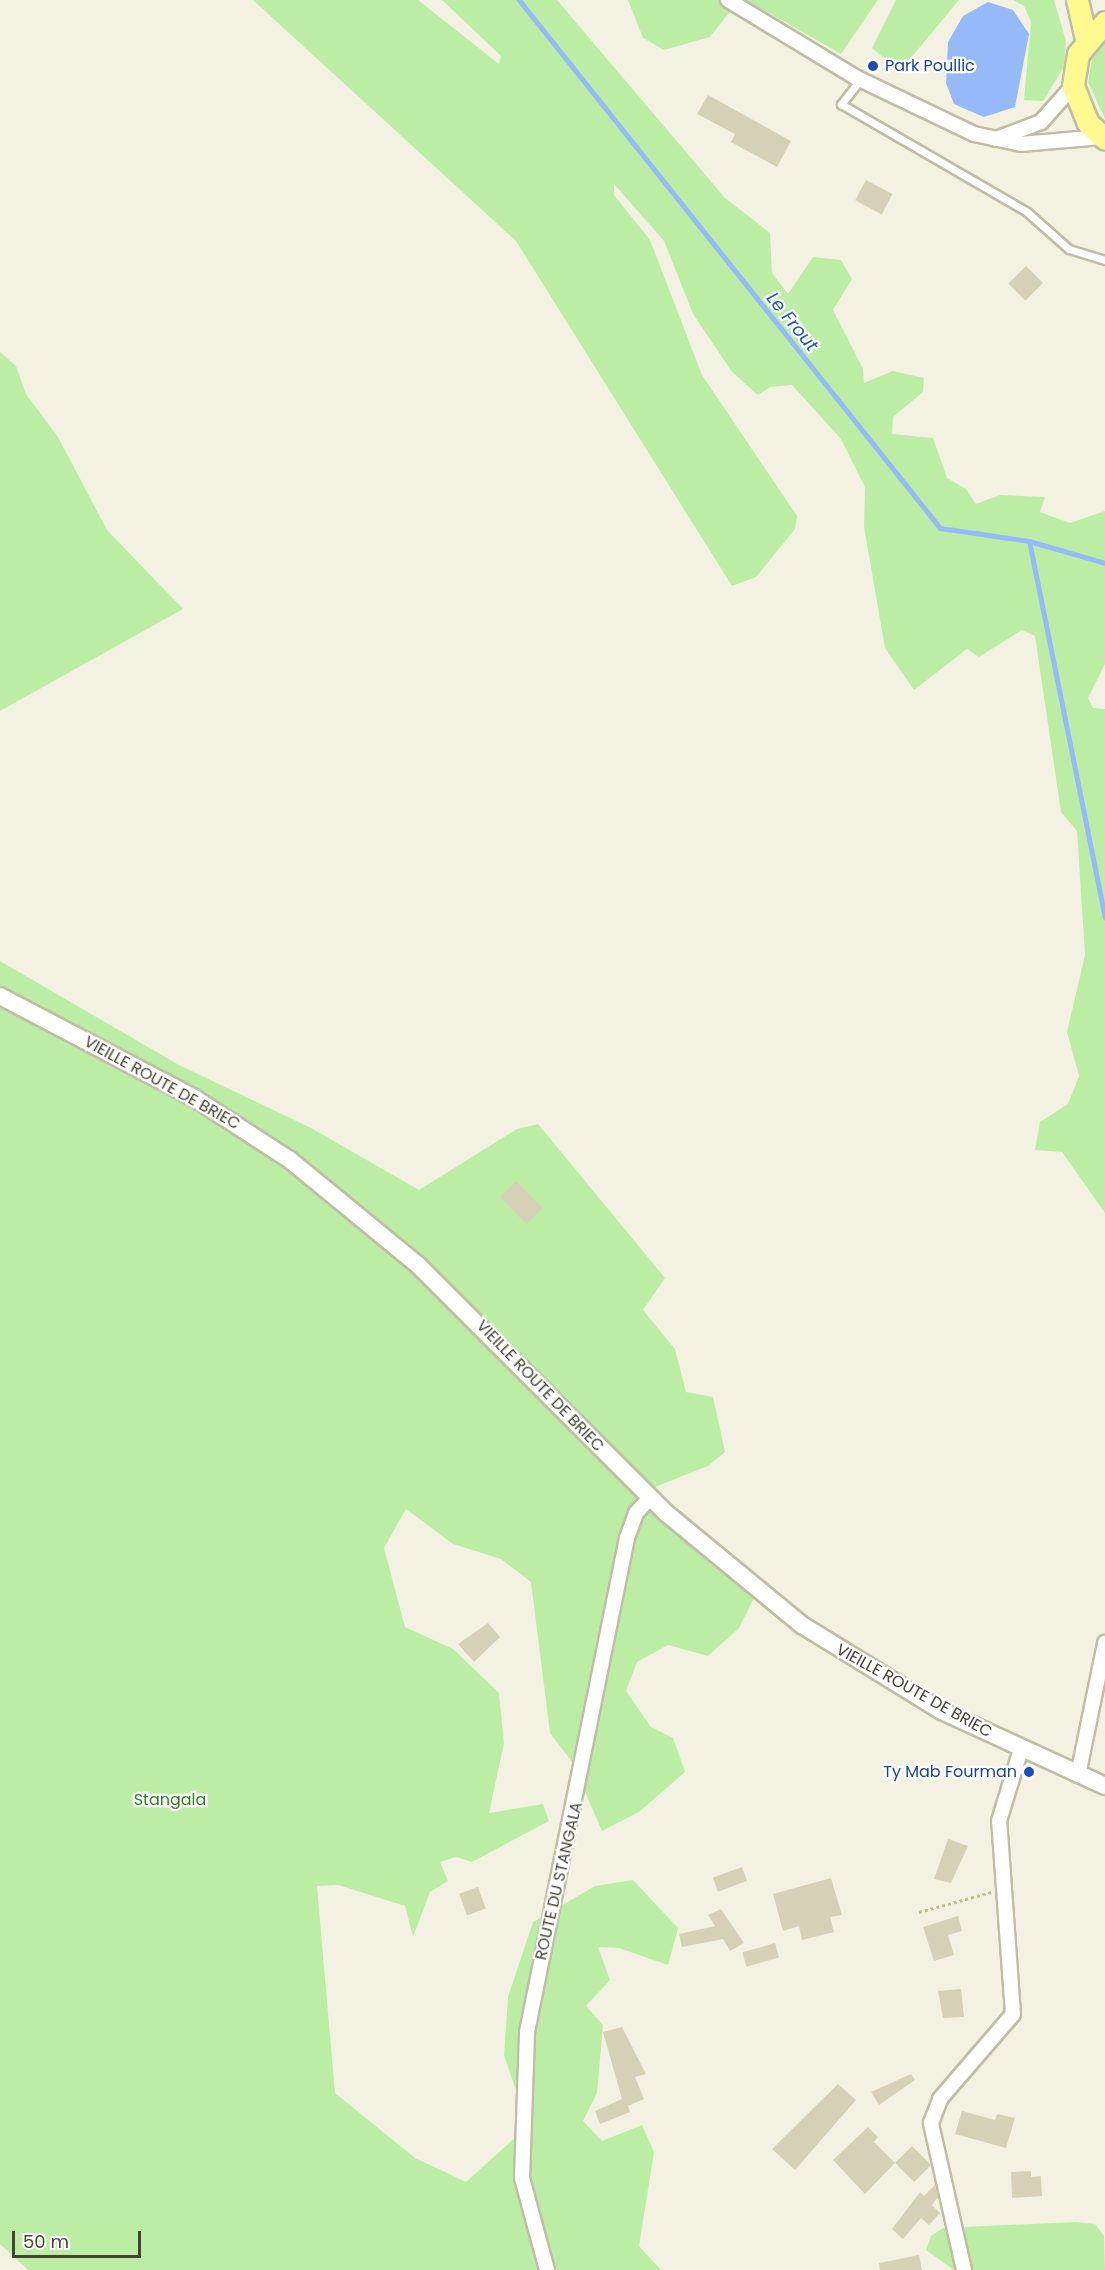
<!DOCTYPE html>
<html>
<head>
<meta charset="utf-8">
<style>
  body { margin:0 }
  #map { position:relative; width:1105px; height:2270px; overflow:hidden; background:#f3f2e2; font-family:Poppins,sans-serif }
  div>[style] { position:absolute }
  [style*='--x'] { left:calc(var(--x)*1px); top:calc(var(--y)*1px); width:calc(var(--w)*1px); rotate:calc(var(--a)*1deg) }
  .green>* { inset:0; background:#bceda5 }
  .water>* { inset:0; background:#96b9f9 }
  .stream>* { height:5px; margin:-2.5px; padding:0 2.5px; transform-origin:2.5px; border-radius:2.5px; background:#96b9f9 }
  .building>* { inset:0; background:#d6d1b6; transform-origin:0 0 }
  .path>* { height:3px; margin-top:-1.5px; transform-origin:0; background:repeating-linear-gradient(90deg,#c3be93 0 3px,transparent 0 6px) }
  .roads { filter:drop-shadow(2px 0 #c0bda4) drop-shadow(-2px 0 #c0bda4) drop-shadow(0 2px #c0bda4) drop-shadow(0 -2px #c0bda4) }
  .service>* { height:7px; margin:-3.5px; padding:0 3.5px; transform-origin:3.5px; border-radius:3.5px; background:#fff }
  .minor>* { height:14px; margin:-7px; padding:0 7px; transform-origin:7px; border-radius:7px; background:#fff }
  .tertiary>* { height:16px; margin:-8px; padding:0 8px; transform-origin:8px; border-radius:8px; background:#fff }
  .primary>* { height:21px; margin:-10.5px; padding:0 10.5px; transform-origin:10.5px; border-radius:10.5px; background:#fff990 }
  .dots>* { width:16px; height:16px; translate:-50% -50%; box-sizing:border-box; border:3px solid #fff; border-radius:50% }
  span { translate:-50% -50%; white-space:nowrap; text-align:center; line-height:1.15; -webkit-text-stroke:4.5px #fff; paint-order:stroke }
  .transit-label { font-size:16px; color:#164399 }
  .left { translate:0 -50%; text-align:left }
  .right { translate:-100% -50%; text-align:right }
  .street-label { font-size:16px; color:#464332 }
  .park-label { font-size:16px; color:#2d7e1f }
  .water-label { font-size:18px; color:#1f56bd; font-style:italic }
  .scale { position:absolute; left:12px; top:2231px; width:129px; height:27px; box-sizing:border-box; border:3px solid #464332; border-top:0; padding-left:8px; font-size:18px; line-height:21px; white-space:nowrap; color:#464332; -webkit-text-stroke:4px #fff; paint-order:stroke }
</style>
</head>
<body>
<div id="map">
  <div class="green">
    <div style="clip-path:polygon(253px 0,418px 0,499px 64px,501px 56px,442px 0,557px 0,725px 198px,770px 233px,772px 273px,788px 294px,813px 257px,841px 260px,852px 279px,833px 310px,863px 369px,864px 383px,893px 371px,924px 378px,923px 392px,893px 417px,892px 434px,933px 438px,947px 478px,966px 489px,976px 504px,1000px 495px,1045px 497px,1040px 512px,1070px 523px,1105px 511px,1105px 664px,1088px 698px,1093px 708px,1105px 709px,1105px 1213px,1062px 1152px,1035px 1150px,1040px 1122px,1068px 1104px,1079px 1076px,1067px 1032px,1085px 955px,1077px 831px,1061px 812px,1035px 636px,1022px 630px,979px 657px,967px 649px,914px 690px,885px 648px,864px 527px,865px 487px,841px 439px,792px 385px,770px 387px,758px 395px,732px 372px,693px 314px,664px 241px,614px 184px,614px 195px,650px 240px,702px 375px,797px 516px,795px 529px,756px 577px,732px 586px,516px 241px)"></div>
    <div style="clip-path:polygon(628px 0,739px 0,710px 37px,664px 50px,643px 38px)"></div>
    <div style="clip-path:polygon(746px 0,878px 0,841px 54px)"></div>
    <div style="clip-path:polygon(896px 0,959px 0,905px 65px,894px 67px,872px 48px)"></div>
    <div style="clip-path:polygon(1013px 0,1054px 0,1066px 41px,1064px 67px,1043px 101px,1024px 100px,1031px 22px,1024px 6px)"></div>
    <div style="clip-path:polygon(1105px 41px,1105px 119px,1088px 82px,1092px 59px)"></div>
    <div style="clip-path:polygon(0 352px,16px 366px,26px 394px,58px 437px,107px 530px,183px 609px,0 711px)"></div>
    <div style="clip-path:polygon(0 961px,179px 1065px,311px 1128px,419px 1190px,517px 1129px,538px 1124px,665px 1278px,643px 1310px,675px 1349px,686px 1392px,713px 1397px,725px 1452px,708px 1466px,635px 1495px,754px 1598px,739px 1628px,708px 1656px,668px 1645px,637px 1662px,626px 1691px,651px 1727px,673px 1738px,685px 1772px,639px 1812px,602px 1831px,572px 1762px,550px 1733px,531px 1582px,501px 1559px,453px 1544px,406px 1509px,384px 1548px,405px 1627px,453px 1649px,499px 1693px,504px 1743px,489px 1813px,543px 1804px,549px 1821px,472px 1862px,456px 1857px,440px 1862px,448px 1881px,430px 1892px,413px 1937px,405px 1906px,338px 1885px,317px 1886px,335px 2093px,415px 2158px,466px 2182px,528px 2126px,504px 2055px,508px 1997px,533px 1922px,595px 1886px,633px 1880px,678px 1928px,668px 1965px,619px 1948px,598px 1947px,610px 1980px,586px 2006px,603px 2025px,597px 2093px,583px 2121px,602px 2141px,642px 2125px,654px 2152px,639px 2246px,661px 2270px,28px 2270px,0 2244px)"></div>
    <div style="clip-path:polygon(1076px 2222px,1095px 2224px,1104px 2236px,1105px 2270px,954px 2270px,926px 2250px,931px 2236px,943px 2228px)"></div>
  </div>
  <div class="water">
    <div style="clip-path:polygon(988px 2px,1013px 10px,1029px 34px,1015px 107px,984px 117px,954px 104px,946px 83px,948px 42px,963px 16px)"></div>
  </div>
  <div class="stream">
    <div style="--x:519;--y:0;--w:675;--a:51.43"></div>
    <div style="--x:940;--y:528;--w:90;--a:8.3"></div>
    <div style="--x:1029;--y:541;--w:79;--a:16.1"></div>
    <div style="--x:1029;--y:541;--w:384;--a:78.6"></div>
  </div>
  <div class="building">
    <div style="clip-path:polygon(708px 95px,791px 141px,777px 167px,731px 142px,735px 134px,697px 114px)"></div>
    <div style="left:866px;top:180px;width:30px;height:23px;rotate:28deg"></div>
    <div style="left:1026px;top:266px;width:24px;height:25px;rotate:45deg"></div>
    <div style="left:516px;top:1181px;width:38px;height:23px;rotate:45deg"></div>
    <div style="clip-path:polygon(488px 1623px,500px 1637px,474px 1662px,458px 1644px)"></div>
    <div style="clip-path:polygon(948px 1839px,968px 1846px,951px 1883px,934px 1879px)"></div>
    <div style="left:742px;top:1867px;width:15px;height:31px;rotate:70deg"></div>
    <div style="clip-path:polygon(831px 1878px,842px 1915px,830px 1917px,834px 1932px,802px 1940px,799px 1926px,783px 1931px,773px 1894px)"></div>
    <div style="left:478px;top:1887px;width:23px;height:20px;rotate:70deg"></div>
    <div style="clip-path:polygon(721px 1909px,744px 1943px,730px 1951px,723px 1939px,682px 1947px,679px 1934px,715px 1926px,708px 1915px)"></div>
    <div style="clip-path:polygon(958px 1916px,962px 1931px,948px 1935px,954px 1955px,934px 1961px,923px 1927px)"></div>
    <div style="left:775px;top:1943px;width:15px;height:34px;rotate:74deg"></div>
    <div style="clip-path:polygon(961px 1989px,964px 2017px,943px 2018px,938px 1991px)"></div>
    <div style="clip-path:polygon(622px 2027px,646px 2074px,635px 2077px,644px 2099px,628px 2106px,630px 2112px,600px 2124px,595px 2111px,622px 2099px,603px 2032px)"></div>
    <div style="clip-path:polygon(911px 2074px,915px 2080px,879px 2105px,871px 2092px)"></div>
    <div style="clip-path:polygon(838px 2084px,856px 2100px,795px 2170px,772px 2149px)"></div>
    <div style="clip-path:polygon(962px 2111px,995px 2120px,997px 2114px,1015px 2118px,1006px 2148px,955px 2134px)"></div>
    <div style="clip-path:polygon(868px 2127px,878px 2137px,874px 2142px,895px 2163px,865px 2194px,833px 2160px)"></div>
    <div style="left:912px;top:2146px;width:27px;height:24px;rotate:45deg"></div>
    <div style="clip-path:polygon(1031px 2171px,1031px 2177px,1041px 2176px,1042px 2196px,1012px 2198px,1011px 2172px)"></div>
    <div style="clip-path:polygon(935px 2185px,938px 2197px,932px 2205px,940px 2213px,929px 2225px,921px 2218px,903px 2239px,892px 2229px,920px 2192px,924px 2196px)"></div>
    <div style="clip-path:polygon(919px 2255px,922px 2270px,880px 2270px,879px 2263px)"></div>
  </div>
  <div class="path">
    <div style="--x:919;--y:1912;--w:75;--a:-15.5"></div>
  </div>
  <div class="roads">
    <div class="service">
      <div style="--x:860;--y:80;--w:31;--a:128"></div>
      <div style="--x:841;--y:104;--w:215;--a:30.1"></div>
      <div style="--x:1027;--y:212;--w:56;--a:41.4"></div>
      <div style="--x:1069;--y:249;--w:38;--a:17"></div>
    </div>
    <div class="minor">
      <div style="--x:728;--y:0;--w:149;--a:31.2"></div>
      <div style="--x:855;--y:77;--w:132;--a:25.6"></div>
      <div style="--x:974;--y:134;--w:48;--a:12"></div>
      <div style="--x:1021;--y:144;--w:81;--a:-4.9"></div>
      <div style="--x:996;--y:139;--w:48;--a:-20.7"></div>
      <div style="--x:1041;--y:122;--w:48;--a:-48.4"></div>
      <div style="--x:1078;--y:1775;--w:135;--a:-78.4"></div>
      <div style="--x:547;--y:2270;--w:95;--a:-105.2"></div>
      <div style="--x:522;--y:2178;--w:146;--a:-88"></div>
      <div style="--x:527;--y:2032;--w:504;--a:-78.56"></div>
      <div style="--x:627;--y:1538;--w:27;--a:-70"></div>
      <div style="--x:636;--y:1513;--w:21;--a:-47"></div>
      <div style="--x:964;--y:2270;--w:151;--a:-102.7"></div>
      <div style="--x:931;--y:2123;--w:26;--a:-69"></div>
      <div style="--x:940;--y:2099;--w:112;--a:-49.3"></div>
      <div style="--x:1013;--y:2014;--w:194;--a:-94.1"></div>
      <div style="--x:999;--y:1821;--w:75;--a:-73"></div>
    </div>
    <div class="tertiary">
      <div style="--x:0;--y:996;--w:221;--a:27.7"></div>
      <div style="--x:196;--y:1099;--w:112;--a:33"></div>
      <div style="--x:290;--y:1160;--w:166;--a:39.4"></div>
      <div style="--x:418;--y:1265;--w:351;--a:45"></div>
      <div style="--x:666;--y:1513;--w:176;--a:39.5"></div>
      <div style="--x:802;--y:1625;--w:164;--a:31.6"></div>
      <div style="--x:942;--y:1711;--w:179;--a:24.7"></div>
    </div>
    <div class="primary">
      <div style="--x:1077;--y:0;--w:40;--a:77"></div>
      <div style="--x:1105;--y:22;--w:42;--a:130.2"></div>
      <div style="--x:1078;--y:54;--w:32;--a:99"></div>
      <div style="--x:1073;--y:86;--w:40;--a:68"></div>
      <div style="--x:1088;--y:123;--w:23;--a:43"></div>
    </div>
  </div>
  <div class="dots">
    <div style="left:873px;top:66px;background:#1a4fb4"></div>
    <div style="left:1029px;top:1772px;background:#1a4fb4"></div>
  </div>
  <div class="transit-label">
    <span class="left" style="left:885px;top:66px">Park Poullic</span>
    <span class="right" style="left:1017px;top:1772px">Ty Mab Fourman</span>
  </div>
  <div class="street-label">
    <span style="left:162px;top:1083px;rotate:29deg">VIEILLE ROUTE DE BRIEC</span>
    <span style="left:540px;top:1386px;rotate:46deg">VIEILLE ROUTE DE BRIEC</span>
    <span style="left:914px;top:1691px;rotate:29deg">VIEILLE ROUTE DE BRIEC</span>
    <span style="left:559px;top:1881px;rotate:-77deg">ROUTE DU STANGALA</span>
  </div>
  <div class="park-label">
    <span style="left:170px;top:1800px">Stangala</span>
  </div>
  <div class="water-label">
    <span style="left:792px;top:322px;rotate:51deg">Le Frout</span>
  </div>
  <div class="scale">50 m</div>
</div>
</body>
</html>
